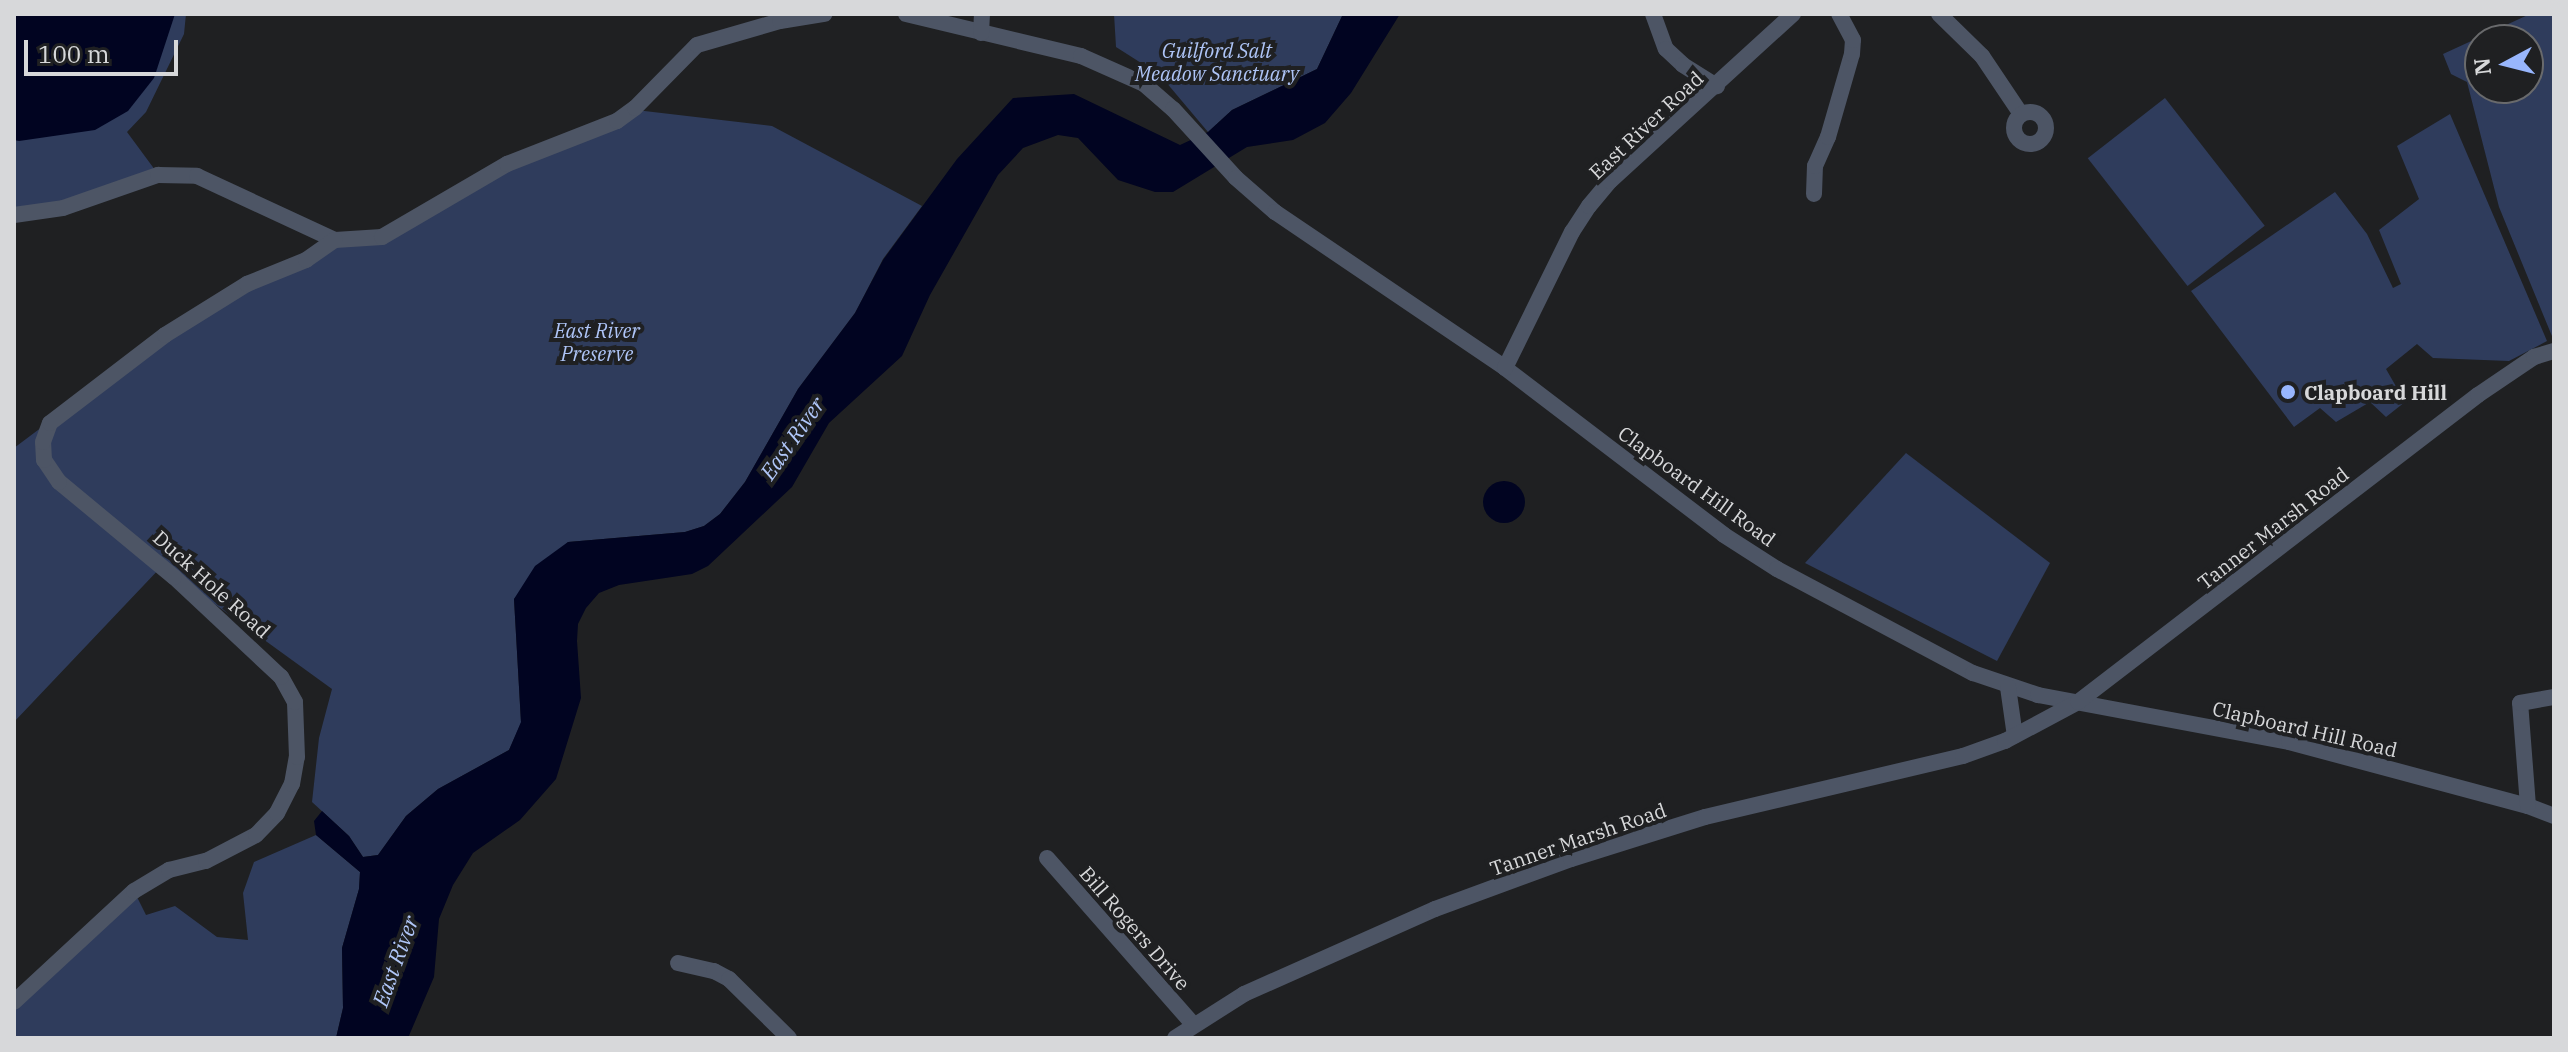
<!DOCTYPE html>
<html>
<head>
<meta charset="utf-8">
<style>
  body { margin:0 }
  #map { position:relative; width:2568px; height:1052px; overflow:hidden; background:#1f2022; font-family:"IBM Plex Serif",serif }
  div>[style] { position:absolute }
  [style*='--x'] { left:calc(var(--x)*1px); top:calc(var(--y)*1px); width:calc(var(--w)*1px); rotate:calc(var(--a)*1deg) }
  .green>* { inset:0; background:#2f3c5c; transform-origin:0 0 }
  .water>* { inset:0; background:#010421 }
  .round { border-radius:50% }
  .minor>* { height:16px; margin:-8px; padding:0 8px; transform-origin:8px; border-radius:8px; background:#4d5565 }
  .minor>.ring { margin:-8px; padding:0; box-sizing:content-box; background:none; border:16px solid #4d5565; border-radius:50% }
  .dots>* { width:22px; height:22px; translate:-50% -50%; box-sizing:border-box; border:4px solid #1f2022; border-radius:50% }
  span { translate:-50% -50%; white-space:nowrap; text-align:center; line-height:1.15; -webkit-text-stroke:8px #1f2022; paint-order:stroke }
  .park-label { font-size:20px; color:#aec4f6; font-style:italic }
  .street-label { font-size:20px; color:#d7d8da }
  .poi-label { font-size:20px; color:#d7d8da; font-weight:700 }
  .left { translate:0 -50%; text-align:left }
  .water-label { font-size:22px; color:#b0c6f8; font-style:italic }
  .frame { position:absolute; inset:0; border:16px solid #d7d8da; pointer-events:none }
  .north { position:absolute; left:2464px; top:24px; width:80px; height:80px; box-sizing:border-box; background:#1f2022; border:2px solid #696a6c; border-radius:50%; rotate:263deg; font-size:22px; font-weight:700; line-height:32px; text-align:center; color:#d7d8da }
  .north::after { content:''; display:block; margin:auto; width:28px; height:36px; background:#98b6fd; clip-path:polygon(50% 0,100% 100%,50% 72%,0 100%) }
  .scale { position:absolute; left:24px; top:40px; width:154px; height:36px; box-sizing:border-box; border:4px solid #d7d8da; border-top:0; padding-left:10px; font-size:24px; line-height:28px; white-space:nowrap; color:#d7d8da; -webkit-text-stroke:6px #1f2022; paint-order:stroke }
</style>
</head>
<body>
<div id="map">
  <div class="green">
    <div style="clip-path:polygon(14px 14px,186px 14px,184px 34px,146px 112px,127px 132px,158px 174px,38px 207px,14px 208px)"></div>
    <div style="clip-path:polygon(1114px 14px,1343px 14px,1317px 69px,1232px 110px,1208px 132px,1160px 75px,1116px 47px)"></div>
    <div style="clip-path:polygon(evenodd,2530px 14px,2554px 14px,2554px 341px,2499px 207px,2467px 82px,2451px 74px,2443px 54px,2530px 14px,2480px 40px,2528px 40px,2528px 88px,2480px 88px,2480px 40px)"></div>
    <div style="left:2165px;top:98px;width:162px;height:98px;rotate:52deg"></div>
    <div style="clip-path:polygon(636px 110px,772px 126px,922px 206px,883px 259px,855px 313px,798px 389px,745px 482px,720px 514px,704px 526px,685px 532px,568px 542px,514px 599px,521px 723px,509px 750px,438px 789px,406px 816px,378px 855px,363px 857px,349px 836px,312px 802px,319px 738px,332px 689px,162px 566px,14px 722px,14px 448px,118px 370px,335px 240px,382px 237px,507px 164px)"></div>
    <div style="clip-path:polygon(2450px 114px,2547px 341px,2509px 361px,2433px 358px,2417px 344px,2386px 369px,2405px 402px,2386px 417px,2370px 402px,2336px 422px,2320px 408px,2294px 427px,2191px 291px,2335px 192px,2367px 234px,2393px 288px,2401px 284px,2379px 230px,2419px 199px,2397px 146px)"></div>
    <div style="clip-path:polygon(1906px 453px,2050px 563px,1997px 661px,1805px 563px)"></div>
    <div style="clip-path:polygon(316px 835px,360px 872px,359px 889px,342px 948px,343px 1008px,336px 1038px,14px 1038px,14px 1002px,134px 891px,146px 915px,175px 906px,217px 937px,248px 940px,243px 893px,254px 862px)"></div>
  </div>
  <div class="water">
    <div style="clip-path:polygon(14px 14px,175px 14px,154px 78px,128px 111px,95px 130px,19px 141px,14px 140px)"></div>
    <div style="clip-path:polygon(1343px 14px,1400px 14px,1351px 93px,1325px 123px,1293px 140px,1247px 147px,1173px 192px,1155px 192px,1118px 180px,1078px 138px,1058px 135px,1023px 148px,998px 175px,930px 295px,902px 356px,829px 423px,792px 487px,708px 566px,692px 574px,619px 585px,599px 593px,586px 608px,578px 624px,577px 641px,581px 698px,556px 779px,520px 820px,473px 853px,453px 885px,439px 919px,434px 977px,408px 1038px,336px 1038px,343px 1008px,342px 948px,359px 889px,360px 872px,316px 835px,314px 821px,322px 811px,349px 836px,363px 857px,378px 855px,406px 816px,438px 789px,509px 750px,521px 722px,514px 599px,535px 566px,568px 542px,685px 532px,704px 526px,720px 514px,745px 482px,798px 389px,855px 313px,883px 260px,957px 159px,1013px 98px,1074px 94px,1180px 145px,1208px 132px,1232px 110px,1317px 69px)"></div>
    <div class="round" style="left:1483px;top:481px;width:42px;height:42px"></div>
  </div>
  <div class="minor">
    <div style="--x:906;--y:14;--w:180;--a:13.5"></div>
    <div style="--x:1081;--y:56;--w:69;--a:24"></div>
    <div style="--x:1144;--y:84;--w:38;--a:41"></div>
    <div style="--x:1173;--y:109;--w:93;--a:47.6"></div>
    <div style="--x:1236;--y:178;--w:52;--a:41.1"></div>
    <div style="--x:1275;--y:212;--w:278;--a:34.1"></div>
    <div style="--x:1505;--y:368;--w:275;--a:37.3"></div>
    <div style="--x:1724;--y:535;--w:63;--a:32.7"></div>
    <div style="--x:1777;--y:569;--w:222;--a:28"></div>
    <div style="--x:1973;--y:673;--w:69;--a:18.7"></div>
    <div style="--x:2038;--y:695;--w:255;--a:10.6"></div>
    <div style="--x:2289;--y:742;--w:247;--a:15"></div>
    <div style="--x:2528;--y:806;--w:28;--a:21"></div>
    <div style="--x:1653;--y:14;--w:37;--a:70"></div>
    <div style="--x:1666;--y:49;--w:23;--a:43"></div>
    <div style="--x:1683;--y:65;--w:40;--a:32"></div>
    <div style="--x:1939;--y:14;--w:60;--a:44.3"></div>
    <div style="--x:1982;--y:56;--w:70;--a:56.1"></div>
    <div style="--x:981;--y:33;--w:19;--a:-87"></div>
    <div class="ring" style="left:2014px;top:112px;width:16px;height:16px"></div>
    <div style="--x:1814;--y:194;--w:28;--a:-88"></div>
    <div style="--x:1815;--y:166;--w:32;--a:-66"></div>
    <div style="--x:1828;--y:137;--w:86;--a:-73.9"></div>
    <div style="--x:1852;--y:54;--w:14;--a:-86"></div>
    <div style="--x:1853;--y:40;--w:30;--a:-118"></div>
    <div style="--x:14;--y:215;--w:49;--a:-8.1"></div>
    <div style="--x:63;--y:208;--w:101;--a:-19.2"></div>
    <div style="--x:158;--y:175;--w:39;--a:1"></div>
    <div style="--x:197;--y:176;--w:152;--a:24.9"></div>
    <div style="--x:335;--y:240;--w:47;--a:-3.7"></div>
    <div style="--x:382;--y:237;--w:145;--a:-30.3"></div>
    <div style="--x:507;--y:164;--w:118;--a:-21.4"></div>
    <div style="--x:617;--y:121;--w:22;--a:-36"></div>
    <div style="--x:635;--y:108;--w:88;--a:-45.5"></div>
    <div style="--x:697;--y:45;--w:86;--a:-16.1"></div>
    <div style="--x:780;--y:21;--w:45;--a:-9"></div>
    <div style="--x:1505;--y:368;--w:152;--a:-63.8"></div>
    <div style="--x:1572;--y:232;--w:31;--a:-57"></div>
    <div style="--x:1589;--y:206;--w:33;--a:-50"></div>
    <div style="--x:1610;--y:181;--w:248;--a:-42.4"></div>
    <div style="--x:2008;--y:687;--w:49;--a:81.9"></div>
    <div style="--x:2528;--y:806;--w:103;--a:-94.4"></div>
    <div style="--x:2520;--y:703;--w:35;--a:-10"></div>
    <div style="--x:1047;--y:858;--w:221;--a:48.7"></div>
    <div style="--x:678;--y:963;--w:37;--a:13"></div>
    <div style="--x:714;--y:971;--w:17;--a:28"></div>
    <div style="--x:729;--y:979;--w:84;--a:44.5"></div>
    <div style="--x:14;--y:1002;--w:163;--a:-42.8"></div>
    <div style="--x:134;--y:891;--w:41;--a:-31"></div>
    <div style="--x:169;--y:870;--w:38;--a:-14"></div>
    <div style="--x:206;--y:861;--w:56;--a:-27.5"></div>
    <div style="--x:256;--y:835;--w:30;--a:-46"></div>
    <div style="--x:277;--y:813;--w:33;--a:-63"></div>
    <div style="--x:292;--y:784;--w:27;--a:-80"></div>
    <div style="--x:297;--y:757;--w:55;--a:-92.1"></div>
    <div style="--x:295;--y:702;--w:29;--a:-119"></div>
    <div style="--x:281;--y:677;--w:146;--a:-136.9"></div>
    <div style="--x:174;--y:577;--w:149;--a:-140.4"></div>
    <div style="--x:59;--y:482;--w:27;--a:-124"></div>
    <div style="--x:44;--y:460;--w:18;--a:-93"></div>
    <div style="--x:43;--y:442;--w:20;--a:-70"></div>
    <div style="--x:50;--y:423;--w:145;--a:-37.4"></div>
    <div style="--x:165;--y:335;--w:97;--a:-31.9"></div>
    <div style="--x:247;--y:284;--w:64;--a:-22.1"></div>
    <div style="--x:306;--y:260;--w:35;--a:-35"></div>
    <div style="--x:1175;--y:1038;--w:82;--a:-32.5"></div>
    <div style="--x:1244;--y:994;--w:209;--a:-24"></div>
    <div style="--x:1435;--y:909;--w:145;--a:-20.2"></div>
    <div style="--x:1571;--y:859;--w:140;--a:-17.4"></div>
    <div style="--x:1705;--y:817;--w:265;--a:-13.3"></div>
    <div style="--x:1963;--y:756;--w:45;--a:-19.7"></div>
    <div style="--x:2005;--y:741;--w:83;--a:-28.1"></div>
    <div style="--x:2078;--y:702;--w:504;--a:-37.51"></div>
    <div style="--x:2478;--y:395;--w:68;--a:-34.2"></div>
    <div style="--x:2534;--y:357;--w:21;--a:-17"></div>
  </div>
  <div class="dots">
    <div style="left:2288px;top:392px;background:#98b6fd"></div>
  </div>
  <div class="park-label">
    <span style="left:1217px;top:62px">Guilford Salt<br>Meadow Sanctuary</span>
    <span style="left:597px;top:342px">East River<br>Preserve</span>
  </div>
  <div class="street-label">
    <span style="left:1646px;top:125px;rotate:-43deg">East River Road</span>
    <span style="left:1697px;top:486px;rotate:36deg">Clapboard Hill Road</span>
    <span style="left:2273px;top:528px;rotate:-38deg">Tanner Marsh Road</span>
    <span style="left:212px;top:584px;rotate:42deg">Duck Hole Road</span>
    <span style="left:2305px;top:729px;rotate:13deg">Clapboard Hill Road</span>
    <span style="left:1578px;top:839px;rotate:-19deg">Tanner Marsh Road</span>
    <span style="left:1135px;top:928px;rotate:49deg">Bill Rogers Drive</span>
  </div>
  <div class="poi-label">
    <span class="left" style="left:2304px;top:392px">Clapboard Hill</span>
  </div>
  <div class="water-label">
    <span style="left:792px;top:438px;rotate:-55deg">East River</span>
    <span style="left:395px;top:961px;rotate:-70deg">East River</span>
  </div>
  <div class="frame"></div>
  <div class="north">N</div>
  <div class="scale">100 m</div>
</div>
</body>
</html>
